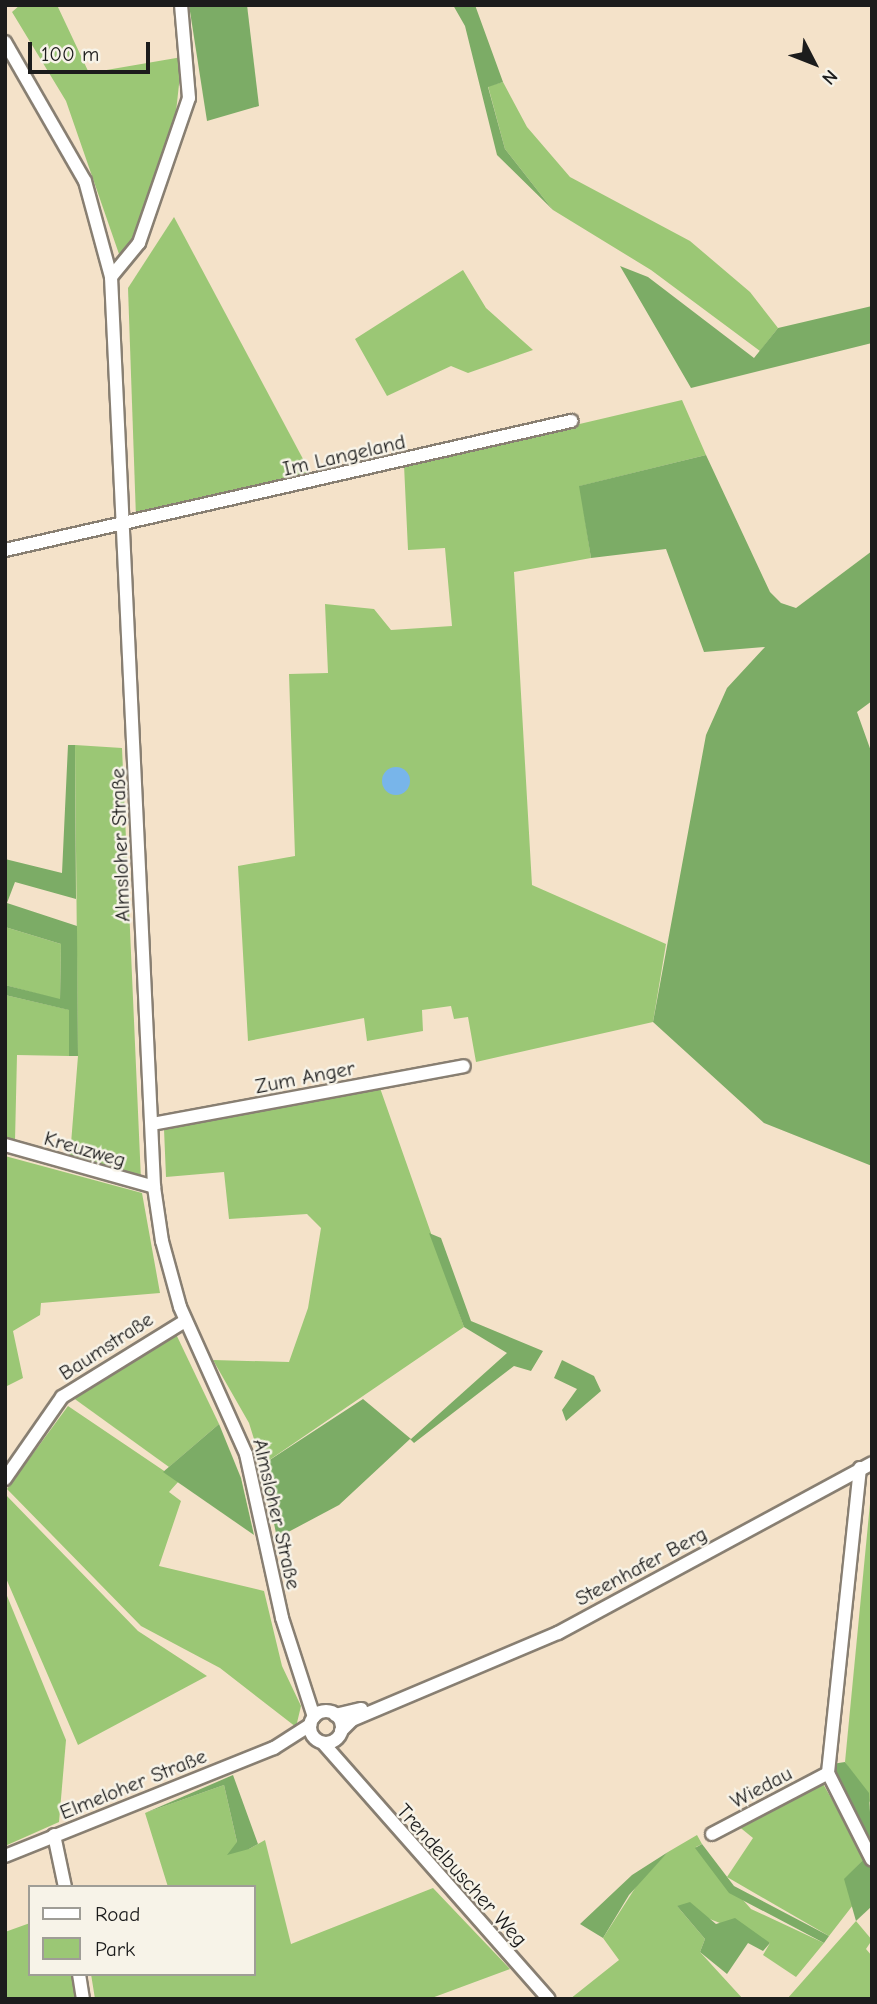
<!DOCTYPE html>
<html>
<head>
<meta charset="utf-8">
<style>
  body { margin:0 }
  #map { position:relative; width:877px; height:2004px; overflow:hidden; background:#f4e2c9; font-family:"Comic Neue",sans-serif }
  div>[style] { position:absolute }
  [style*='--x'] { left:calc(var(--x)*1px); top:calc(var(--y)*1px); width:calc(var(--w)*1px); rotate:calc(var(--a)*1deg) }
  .green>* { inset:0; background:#9bc775 }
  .forest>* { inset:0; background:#7cac66 }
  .water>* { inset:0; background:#78b5ea }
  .round { border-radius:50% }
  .stream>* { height:2.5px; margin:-1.25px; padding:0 1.25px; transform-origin:1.25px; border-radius:1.25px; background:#78b5ea }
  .roads { filter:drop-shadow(2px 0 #887f72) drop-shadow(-2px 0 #887f72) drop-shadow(0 2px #887f72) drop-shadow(0 -2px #887f72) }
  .minor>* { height:12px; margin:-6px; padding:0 6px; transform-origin:6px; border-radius:6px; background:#fff }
  .minor>.ring { margin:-6px; padding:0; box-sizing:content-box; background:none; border:12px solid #fff; border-radius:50% }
  span { translate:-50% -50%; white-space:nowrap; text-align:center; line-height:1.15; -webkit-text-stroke:5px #f7f3e8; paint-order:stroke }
  .street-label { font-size:21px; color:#1c1c1c }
  .frame { position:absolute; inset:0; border:7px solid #1c1c1c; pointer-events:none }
  .legend { position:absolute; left:28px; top:1885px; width:228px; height:91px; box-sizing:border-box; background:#f7f3e8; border:2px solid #9f9d96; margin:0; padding:9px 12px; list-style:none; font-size:21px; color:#1c1c1c }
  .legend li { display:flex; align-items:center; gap:14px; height:35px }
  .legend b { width:35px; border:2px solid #9f9d96 }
  .north { position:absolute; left:779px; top:28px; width:70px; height:70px; -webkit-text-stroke:5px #f7f3e8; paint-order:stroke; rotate:132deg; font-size:19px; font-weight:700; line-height:28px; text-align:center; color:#1c1c1c }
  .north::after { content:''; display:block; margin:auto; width:24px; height:32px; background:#1c1c1c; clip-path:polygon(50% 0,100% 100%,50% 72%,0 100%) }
  .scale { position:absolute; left:28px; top:42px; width:122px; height:32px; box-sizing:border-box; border:4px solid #1c1c1c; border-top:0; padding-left:9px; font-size:21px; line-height:24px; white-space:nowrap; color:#1c1c1c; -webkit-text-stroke:5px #f7f3e8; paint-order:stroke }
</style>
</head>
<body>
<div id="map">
  <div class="green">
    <div style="clip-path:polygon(20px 5px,57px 5px,89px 73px,182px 57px,175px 121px,130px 246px,119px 254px,66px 101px,12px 12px)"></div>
    <div style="clip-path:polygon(503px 82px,527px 127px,570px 177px,690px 241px,750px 292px,778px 328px,760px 351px,651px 270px,553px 210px,505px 149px,488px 86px)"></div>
    <div style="clip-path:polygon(174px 217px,311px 474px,136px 518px,128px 288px)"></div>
    <div style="clip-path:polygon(463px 270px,486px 308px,533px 350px,468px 373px,451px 366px,387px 396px,355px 339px)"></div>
    <div style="clip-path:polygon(682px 400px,706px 455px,580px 486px,591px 558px,514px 572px,532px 885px,666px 944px,653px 1022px,476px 1062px,468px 1017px,454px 1019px,451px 1006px,422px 1010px,423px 1031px,367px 1041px,364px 1018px,248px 1041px,238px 866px,295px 856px,289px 674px,328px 673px,325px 604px,374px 609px,391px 630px,452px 626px,445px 548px,408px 550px,404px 465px)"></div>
    <div style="clip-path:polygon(75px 745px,122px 748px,141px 1180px,70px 1156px,78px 1056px)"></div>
    <div style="clip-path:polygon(5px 927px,61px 944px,60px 1000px,5px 985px)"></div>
    <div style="clip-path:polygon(5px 995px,70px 1010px,69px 1056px,17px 1055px,15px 1141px,5px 1136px)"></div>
    <div style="clip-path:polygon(380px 1088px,464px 1327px,262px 1465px,249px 1423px,213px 1360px,289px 1362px,308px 1308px,321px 1228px,307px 1214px,229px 1219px,224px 1172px,166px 1177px,164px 1129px)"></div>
    <div style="clip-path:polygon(5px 1156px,142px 1193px,160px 1293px,41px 1303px,40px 1315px,13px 1331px,23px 1378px,5px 1387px)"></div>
    <div style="clip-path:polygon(175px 1332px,219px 1424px,169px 1467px,72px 1397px)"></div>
    <div style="clip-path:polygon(68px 1406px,179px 1481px,169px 1492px,181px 1501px,159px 1566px,264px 1591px,282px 1666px,301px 1706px,296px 1727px,220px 1668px,141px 1626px,7px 1489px)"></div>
    <div style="clip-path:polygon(872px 1483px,872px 1806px,845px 1762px)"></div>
    <div style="clip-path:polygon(5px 1494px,138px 1631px,207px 1676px,78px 1745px,5px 1576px)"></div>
    <div style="clip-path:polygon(5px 1591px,66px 1740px,59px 1822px,5px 1846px)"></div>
    <div style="clip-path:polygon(822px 1782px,865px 1858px,845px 1879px,853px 1905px,829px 1936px,727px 1877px,753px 1838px,737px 1825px)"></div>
    <div style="clip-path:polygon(224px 1785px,237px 1842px,249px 1849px,265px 1840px,291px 1944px,433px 1888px,510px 1969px,429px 1999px,95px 1999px,91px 1974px,254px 1974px,254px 1887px,168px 1887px,145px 1813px)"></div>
    <div style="clip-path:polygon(697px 1835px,702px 1844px,696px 1847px,751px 1909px,824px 1943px,796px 1977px,763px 1955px,770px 1943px,677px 1906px,705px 1939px,700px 1952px,743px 1999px,570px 1999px,619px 1960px,603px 1938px,639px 1882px,668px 1852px)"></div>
    <div style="clip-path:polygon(856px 1921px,872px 1940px,866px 1949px,872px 1956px,872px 1999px,787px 1999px)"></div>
    <div style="clip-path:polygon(30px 1923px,30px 1974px,71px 1974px,75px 1999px,5px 1999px,5px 1932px)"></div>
  </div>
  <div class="forest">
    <div style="clip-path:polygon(189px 5px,247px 5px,259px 106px,207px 121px)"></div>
    <div style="clip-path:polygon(453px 5px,475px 5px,503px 82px,488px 87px,505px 149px,553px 210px,497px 155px,465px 26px)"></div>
    <div style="clip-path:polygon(620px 266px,648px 277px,754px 358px,778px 328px,872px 306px,872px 343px,691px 388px)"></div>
    <div style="clip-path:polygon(706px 455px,770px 592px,781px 603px,796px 608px,872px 551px,872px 701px,857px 712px,872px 754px,872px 1166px,764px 1123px,653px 1022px,706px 735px,727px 688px,765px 647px,704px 652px,666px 549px,591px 558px,579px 486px)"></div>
    <div style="clip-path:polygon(68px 745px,75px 745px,76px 899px,15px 882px,7px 903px,77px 926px,78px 1056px,69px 1056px,69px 1010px,5px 995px,5px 985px,60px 999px,61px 944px,5px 927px,5px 859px,62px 873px)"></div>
    <div style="clip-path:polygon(429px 1233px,441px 1238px,471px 1321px,543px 1351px,531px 1371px,514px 1366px,414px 1443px,410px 1439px,339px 1505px,277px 1538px,262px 1465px,363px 1399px,411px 1439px,507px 1353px,464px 1327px)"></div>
    <div style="clip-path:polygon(562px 1360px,594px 1376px,601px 1391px,566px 1421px,562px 1410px,577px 1389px,554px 1378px)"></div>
    <div style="clip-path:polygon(219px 1424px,241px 1478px,254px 1535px,163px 1472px)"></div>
    <div style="clip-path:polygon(845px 1762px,869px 1793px,872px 1851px,835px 1782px,832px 1764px)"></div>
    <div style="clip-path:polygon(233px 1775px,258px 1844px,249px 1849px,227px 1855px,237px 1842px,224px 1785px,145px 1813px)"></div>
    <div style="clip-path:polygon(702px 1844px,734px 1886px,829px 1936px,824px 1943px,729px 1893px,695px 1848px)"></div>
    <div style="clip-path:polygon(668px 1852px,629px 1895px,603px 1938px,580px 1924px,632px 1875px)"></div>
    <div style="clip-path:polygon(865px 1858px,872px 1868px,872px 1906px,856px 1921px,844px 1879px)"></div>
    <div style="clip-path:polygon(690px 1902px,716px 1924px,735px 1918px,770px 1943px,763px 1951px,748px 1943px,727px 1974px,700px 1952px,705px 1939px,677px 1906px)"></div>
  </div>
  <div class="water">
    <div class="round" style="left:382px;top:767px;width:28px;height:28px"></div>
  </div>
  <div class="stream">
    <div style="--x:146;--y:1338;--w:28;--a:-35"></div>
  </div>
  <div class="roads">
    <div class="minor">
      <div style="--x:5;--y:42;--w:160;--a:60.1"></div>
      <div style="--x:85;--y:181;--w:99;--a:74.8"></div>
      <div style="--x:111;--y:277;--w:911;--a:87.29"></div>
      <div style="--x:154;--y:1187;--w:55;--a:81.6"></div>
      <div style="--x:162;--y:1241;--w:68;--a:74.7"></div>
      <div style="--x:180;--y:1307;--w:161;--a:65.8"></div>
      <div style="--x:246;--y:1454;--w:168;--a:77.6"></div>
      <div style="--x:282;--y:1618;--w:104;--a:72.1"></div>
      <div style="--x:111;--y:277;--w:44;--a:-50.5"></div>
      <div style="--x:139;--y:243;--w:153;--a:-71"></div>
      <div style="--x:189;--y:98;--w:93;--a:-94.9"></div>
      <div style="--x:5;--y:550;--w:581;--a:-12.84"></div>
      <div style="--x:152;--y:1124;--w:317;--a:-10.5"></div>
      <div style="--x:5;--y:1145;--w:155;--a:15.7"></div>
      <div style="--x:860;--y:1468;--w:307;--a:96"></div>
      <div style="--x:828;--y:1773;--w:97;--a:63.2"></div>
      <div style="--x:5;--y:1479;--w:100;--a:-55.2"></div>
      <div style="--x:62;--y:1397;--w:145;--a:-31.7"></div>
      <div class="ring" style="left:310px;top:1711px;width:20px;height:20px"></div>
      <div style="--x:335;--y:1715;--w:27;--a:-13"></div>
      <div style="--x:341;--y:1731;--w:16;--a:-45"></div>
      <div style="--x:352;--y:1720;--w:224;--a:-22.9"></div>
      <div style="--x:558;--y:1633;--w:357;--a:-28.4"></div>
      <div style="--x:323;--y:1743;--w:341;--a:48.6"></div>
      <div style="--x:712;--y:1834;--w:131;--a:-27.7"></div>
      <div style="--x:54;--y:1835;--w:53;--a:78.1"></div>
      <div style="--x:5;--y:1856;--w:290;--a:-21.9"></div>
      <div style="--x:274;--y:1748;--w:43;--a:-32.6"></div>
      <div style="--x:79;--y:1974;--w:25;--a:81"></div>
    </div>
  </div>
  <div class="street-label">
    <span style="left:344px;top:455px;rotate:-13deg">Im Langeland</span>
    <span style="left:120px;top:845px;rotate:-92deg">Almsloher Straße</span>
    <span style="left:305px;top:1077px;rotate:-11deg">Zum Anger</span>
    <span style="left:85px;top:1149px;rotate:16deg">Kreuzweg</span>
    <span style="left:106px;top:1346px;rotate:-33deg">Baumstraße</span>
    <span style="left:277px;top:1514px;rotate:77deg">Almsloher Straße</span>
    <span style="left:641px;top:1566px;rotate:-28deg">Steenhafer Berg</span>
    <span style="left:133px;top:1784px;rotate:-22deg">Elmeloher Straße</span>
    <span style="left:761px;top:1787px;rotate:-28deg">Wiedau</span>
    <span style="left:462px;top:1875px;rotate:48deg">Trendelbuscher Weg</span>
  </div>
  <div class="frame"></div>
  <ul class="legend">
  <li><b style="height:9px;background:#fff"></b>Road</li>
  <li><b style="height:19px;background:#9bc775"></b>Park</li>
  </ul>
  <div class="north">N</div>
  <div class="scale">100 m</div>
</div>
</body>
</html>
